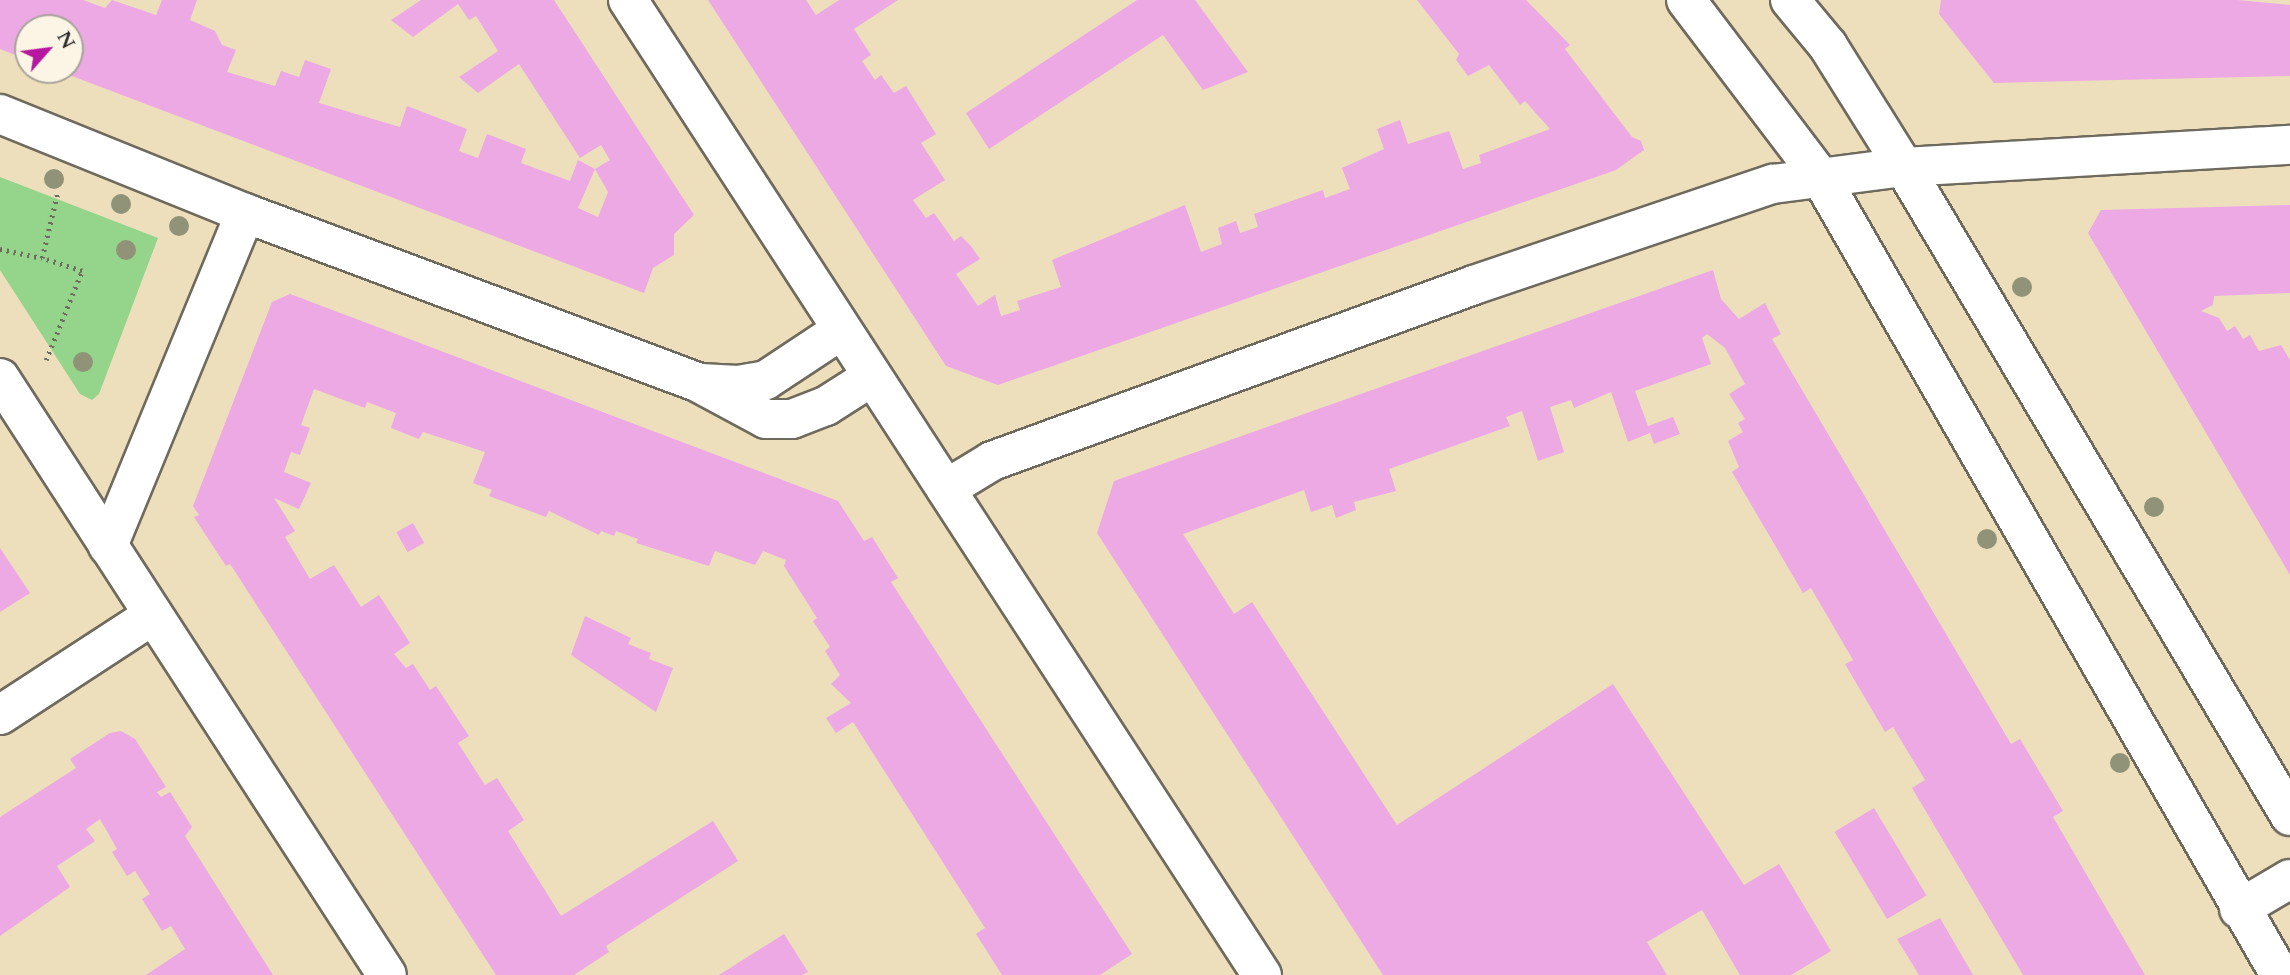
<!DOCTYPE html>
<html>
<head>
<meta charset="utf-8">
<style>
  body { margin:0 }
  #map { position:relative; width:2290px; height:975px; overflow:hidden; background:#eddfbc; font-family:Cardo,serif }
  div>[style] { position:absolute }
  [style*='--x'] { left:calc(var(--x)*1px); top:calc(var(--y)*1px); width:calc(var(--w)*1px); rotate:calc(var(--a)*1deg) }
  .green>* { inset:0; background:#94d48b }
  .building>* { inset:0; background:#eca9e4; transform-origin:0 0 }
  .path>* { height:4.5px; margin-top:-2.25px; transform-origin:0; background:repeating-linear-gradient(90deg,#6f6a5e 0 2px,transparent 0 7px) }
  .roads { filter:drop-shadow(2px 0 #6f6a5e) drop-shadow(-2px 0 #6f6a5e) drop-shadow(0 2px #6f6a5e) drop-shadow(0 -2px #6f6a5e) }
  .minor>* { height:38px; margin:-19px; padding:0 19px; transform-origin:19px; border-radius:19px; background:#fff }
  .tertiary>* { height:38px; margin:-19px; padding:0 19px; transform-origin:19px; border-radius:19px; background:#fff }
  .secondary>* { height:38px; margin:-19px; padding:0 19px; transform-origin:19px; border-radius:19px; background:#fff }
  .trees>* { width:20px; height:20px; margin:-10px; border-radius:50%; background:#919379 }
  span { translate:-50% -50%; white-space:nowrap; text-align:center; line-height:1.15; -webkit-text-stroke:7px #fcf5e5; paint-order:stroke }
  .north { position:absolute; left:14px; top:14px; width:70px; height:70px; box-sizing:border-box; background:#fcf5e5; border:2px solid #a8a49b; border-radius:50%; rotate:62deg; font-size:19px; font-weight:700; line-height:28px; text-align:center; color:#2b2b2b }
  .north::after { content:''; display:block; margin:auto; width:24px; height:32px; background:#b5179e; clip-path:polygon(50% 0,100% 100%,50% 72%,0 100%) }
</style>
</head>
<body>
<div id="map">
  <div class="green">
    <div style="clip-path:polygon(0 177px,158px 238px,99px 394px,92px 400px,80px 394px,0 270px)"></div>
  </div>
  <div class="building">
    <div style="clip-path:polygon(0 0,83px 0,105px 8px,112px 0,156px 15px,162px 0,197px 0,190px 20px,215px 31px,222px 45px,236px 50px,227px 72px,275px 86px,281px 71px,299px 77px,305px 60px,331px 69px,319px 103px,400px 127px,407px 106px,467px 129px,459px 151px,478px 158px,487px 134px,526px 149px,521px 163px,570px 181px,578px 160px,595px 169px,578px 208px,598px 217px,608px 192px,595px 169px,610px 160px,601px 145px,580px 158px,519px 64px,478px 93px,459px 77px,498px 51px,476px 16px,469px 20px,458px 4px,413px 37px,391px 20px,421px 0,554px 0,694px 215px,674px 234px,674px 255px,653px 268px,644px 293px,56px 70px,70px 70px,70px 28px,28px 28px,28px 60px,0 49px)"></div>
    <div style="clip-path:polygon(708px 0,806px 0,816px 15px,839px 0,898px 0,854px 29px,871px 55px,862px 61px,875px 80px,881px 75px,894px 93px,906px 86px,936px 134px,921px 143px,945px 180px,913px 200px,926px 218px,934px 213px,954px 241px,961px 236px,971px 246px,980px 259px,956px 274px,978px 306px,995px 295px,1001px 316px,1020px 310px,1017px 301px,1061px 287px,1052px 260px,1185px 205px,1201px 252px,1222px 244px,1218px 228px,1236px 221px,1240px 233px,1258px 227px,1254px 214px,1323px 190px,1325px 198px,1350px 189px,1342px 168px,1384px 149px,1377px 129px,1400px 120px,1408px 144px,1449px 131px,1463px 169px,1481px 163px,1479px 155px,1550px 129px,1525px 101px,1520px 105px,1489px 65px,1468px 76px,1456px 60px,1459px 54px,1417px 0,1526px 0,1570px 45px,1565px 49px,1632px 137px,1641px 141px,1644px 150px,1616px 170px,998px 385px,946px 366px)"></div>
    <div style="clip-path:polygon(1137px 0,1195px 0,1248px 72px,1203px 90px,1163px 35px,989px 149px,966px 113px)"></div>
    <div style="clip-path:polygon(1941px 0,2237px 0,2290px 5px,2290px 76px,1994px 83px,1939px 14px)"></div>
    <div style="clip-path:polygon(2290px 205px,2290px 293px,2214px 296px,2213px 305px,2201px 311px,2219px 318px,2227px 331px,2235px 326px,2243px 339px,2250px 335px,2259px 351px,2281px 345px,2290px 360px,2290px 575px,2088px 233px,2101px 210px)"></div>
    <div style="clip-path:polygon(1713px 270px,1721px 299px,1739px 319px,1765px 303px,1781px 334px,1772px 339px,2011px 744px,2020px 739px,2063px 811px,2053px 817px,2145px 975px,2023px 975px,1912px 788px,1925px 780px,1893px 727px,1885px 732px,1845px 664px,1853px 660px,1811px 588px,1803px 593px,1732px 472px,1739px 467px,1728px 441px,1743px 432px,1738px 423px,1745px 419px,1729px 394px,1745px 384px,1725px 348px,1707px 334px,1702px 338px,1711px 364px,1635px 391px,1648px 426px,1673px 417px,1680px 434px,1654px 444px,1650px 433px,1628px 442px,1611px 392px,1574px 408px,1571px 400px,1550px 407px,1564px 452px,1538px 461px,1522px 411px,1506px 417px,1510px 426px,1389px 469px,1396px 491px,1354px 502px,1356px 510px,1336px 518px,1332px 505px,1311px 512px,1304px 490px,1183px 534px,1234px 614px,1252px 602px,1397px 825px,1613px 684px,1744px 885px,1779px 864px,1831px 951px,1791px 975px,1740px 975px,1702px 910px,1647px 942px,1667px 975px,1383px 975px,1097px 533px,1114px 481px)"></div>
    <div style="clip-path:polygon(290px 294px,838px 501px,864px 541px,872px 537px,898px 578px,891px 582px,1132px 954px,1100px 975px,1002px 975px,976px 934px,985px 928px,853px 722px,836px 733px,826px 718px,851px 703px,831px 684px,840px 675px,825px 651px,830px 647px,813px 621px,817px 618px,784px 566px,786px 560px,763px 551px,755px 565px,715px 551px,709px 566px,636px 543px,638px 539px,616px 531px,614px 536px,601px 531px,599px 535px,549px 511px,546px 517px,489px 496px,492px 490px,473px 483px,485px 452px,423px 432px,419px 439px,391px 428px,396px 413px,367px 402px,365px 408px,314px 389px,301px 425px,310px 428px,300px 455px,291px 452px,284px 472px,311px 483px,299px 509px,274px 498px,295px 531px,285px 537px,310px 579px,334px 565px,361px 607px,379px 595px,410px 643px,394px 654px,406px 668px,413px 664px,430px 690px,436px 686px,469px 736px,458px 743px,485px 785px,497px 778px,524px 820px,508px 831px,561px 916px,713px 821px,738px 861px,606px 946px,609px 952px,574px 975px,496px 975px,234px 570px,230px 564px,226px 566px,194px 517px,199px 515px,193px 506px,272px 302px)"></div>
    <div style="left:413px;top:523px;width:23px;height:19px;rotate:61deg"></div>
    <div style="clip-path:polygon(0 548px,30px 593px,0 612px)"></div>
    <div style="clip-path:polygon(585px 616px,631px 638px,628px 644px,651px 653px,649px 659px,673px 668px,656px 712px,571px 655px)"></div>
    <div style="clip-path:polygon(121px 731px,135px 739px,166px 787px,157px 792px,161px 797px,170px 792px,192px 827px,185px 836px,273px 975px,146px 975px,185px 949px,171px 926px,162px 931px,142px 899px,150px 894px,135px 871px,127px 876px,112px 852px,117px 849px,100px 819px,86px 829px,95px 841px,57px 866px,70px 887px,0 936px,0 817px,76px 768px,70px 759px,110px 733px)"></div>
    <div style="left:1874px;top:808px;width:102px;height:46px;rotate:59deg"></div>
    <div style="clip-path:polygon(1940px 918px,1973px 975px,1919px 975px,1897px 939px)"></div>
    <div style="clip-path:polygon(784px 934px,808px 972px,802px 975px,719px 975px)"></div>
  </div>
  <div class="path">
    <div style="--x:0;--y:249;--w:43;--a:12.1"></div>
    <div style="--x:46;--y:360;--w:96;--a:-68"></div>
    <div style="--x:82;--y:271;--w:42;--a:-162"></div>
    <div style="--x:42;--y:258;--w:69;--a:-76.6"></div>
  </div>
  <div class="roads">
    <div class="minor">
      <div style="--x:628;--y:0;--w:1163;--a:56.97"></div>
      <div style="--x:0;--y:114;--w:264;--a:22"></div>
      <div style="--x:245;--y:213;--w:485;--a:20.5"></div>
      <div style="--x:699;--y:383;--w:76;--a:28.2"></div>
      <div style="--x:766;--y:419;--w:26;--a:0"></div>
      <div style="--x:792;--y:419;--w:36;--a:-21"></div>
      <div style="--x:826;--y:406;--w:52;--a:-32.5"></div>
      <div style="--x:701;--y:383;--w:37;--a:3"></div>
      <div style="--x:738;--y:385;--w:28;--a:-10"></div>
      <div style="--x:766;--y:380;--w:89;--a:-33.5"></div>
      <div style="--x:946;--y:489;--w:54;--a:-31.3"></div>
      <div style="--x:992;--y:461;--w:513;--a:-20.06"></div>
      <div style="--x:1474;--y:285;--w:316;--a:-18.7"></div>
      <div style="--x:1773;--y:184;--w:132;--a:-7.4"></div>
      <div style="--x:1904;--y:167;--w:387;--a:-3.3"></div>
      <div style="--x:108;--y:546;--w:360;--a:-67.6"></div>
      <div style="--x:0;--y:715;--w:181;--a:-33.1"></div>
      <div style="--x:2239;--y:909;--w:59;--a:-30.5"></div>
    </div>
    <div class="tertiary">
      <div style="--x:0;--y:378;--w:711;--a:57.05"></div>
    </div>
    <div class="secondary">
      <div style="--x:1686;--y:0;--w:223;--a:52.8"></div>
      <div style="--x:1821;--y:178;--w:920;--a:60.06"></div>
      <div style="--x:1790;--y:0;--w:60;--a:50.4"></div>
      <div style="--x:1828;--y:46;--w:143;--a:57.9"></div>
      <div style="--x:1904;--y:167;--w:755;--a:59.26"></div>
    </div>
  </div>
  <div class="trees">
    <div style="left:54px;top:179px"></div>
    <div style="left:121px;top:204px"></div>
    <div style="left:179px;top:226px"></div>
    <div style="left:126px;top:250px"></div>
    <div style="left:2022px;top:287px"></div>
    <div style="left:83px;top:362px"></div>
    <div style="left:2154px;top:507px"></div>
    <div style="left:1987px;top:539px"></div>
    <div style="left:2120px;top:763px"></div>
  </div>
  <div class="north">N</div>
</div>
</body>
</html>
